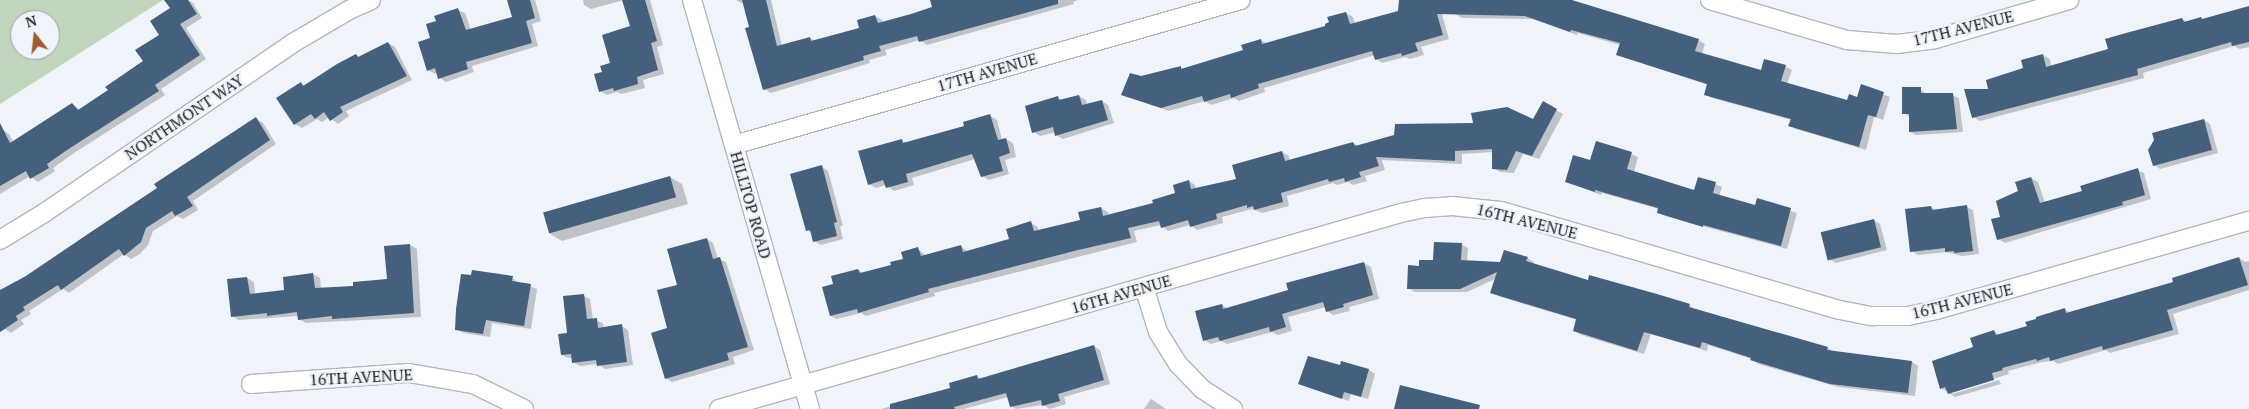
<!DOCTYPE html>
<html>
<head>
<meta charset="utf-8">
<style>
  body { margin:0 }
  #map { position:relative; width:2249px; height:409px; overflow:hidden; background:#eff4fa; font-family:"PT Serif",serif }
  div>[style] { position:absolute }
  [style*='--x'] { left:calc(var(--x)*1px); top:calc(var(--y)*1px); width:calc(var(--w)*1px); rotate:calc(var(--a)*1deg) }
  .green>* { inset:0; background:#c0d5bc }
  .shadow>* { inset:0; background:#0003 }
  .building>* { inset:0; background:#44607d; transform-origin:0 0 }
  .roads { filter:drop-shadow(1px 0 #b2b7bd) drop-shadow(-1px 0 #b2b7bd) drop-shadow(0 1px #b2b7bd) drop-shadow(0 -1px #b2b7bd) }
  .minor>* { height:18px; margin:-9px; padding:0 9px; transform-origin:9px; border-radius:9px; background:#fff }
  span { translate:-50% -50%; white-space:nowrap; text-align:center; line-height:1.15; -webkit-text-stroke:5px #eff4fa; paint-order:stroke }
  .street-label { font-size:16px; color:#1e2022 }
  .north { position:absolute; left:10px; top:10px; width:50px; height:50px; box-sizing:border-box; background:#eff4fa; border:1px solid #9b9fa4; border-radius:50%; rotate:344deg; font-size:14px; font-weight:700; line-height:20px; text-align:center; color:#1e2022 }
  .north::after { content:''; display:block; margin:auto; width:18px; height:22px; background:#a05b2e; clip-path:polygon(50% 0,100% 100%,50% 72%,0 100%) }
</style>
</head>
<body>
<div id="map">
  <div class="green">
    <div style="clip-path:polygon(evenodd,0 0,163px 0,0 104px,0 0,20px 20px,50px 20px,50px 50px,20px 50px,20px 20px)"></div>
  </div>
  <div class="shadow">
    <div style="clip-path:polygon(168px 0,188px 0,193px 3px,202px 18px,186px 28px,206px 59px,161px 89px,165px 95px,74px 153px,53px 168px,55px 171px,38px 182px,30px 176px,0 194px,0 131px,3px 130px,9px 134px,14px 143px,72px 104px,80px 110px,110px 91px,144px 61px,161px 35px,171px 8px)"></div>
    <div style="clip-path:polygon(516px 0,535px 0,541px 21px,532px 24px,538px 46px,472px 66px,474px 72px,446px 82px,440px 78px,438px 73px,435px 74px,428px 70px,432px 39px,438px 22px,458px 10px,465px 13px,471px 30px,514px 17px)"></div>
    <div style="clip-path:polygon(583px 0,624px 0,591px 9px,584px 5px)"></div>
    <div style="clip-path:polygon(624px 0,650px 0,663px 45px,657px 47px,664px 74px,643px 80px,645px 88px,621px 94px,617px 92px,607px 95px,600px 91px,603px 73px,611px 64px,631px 27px)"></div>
    <div style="clip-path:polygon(736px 0,771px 0,782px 46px,810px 38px,815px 41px,860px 28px,875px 16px,882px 20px,883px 23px,933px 8px,931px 0,1078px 0,1073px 2px,1074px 4px,927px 45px,920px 40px,885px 50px,887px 55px,869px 60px,870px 63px,771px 93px,764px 89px,744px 2px,741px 3px)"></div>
    <div style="clip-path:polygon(1410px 0,1438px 0,1449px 39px,1421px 47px,1424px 55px,1410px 59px,1405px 57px,1382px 63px,1376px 59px,1375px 55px,1264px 88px,1265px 92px,1239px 101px,1234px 98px,1211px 105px,1205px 101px,1169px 111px,1122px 95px,1141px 78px,1180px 67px,1184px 69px,1244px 50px,1261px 40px,1267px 44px,1327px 27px,1346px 13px,1353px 17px,1355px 24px,1413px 8px)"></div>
    <div style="clip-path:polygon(1456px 0,1564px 0,1698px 40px,1705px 44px,1702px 54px,1762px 72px,1785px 66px,1792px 70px,1787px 84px,1847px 101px,1857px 98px,1862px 86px,1890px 97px,1883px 120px,1874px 117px,1866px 150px,1796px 129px,1790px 125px,1792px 120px,1712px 98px,1705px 94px,1708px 85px,1617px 55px,1620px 45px,1578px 33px,1577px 35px,1533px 19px,1462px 18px,1455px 14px)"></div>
    <div style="clip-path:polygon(2249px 7px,2249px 47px,2240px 49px,2234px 46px,2143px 73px,2144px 78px,1980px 121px,1973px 117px,1990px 90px,2043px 55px,2050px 59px,2051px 66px,2109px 49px,2182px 19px,2188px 22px,2204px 20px)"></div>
    <div style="clip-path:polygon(388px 43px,395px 47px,412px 80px,346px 111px,349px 116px,338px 124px,329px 117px,322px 122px,317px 119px,302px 128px,295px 124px,301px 83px,305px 86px,356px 56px,360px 58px)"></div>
    <div style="clip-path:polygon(1920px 89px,1927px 94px,1952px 95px,1959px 98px,1963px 132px,1916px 135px,1910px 132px,1910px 117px,1904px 113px)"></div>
    <div style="clip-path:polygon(1079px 96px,1086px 100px,1087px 105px,1102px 101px,1108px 105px,1114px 123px,1063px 139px,1056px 135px,1056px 132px,1040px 136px,1034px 132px,1058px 98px,1063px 100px)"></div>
    <div style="clip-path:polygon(1543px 103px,1563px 114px,1539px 159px,1523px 154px,1514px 173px,1500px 172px,1493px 168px,1493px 152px,1462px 154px,1462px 164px,1382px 160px,1385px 170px,1365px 176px,1367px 181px,1353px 185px,1348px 182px,1337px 185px,1333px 183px,1287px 196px,1289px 206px,1262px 213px,1252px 209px,1222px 217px,1223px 223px,1197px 230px,1190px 225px,1168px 231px,1161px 225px,1134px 231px,1137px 242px,934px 293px,935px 296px,866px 316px,861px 313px,837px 319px,831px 316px,835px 285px,858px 270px,864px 274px,892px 266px,918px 249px,926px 256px,961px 246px,968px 252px,1010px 240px,1031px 223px,1038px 227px,1039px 231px,1082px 221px,1101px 208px,1108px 212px,1109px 216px,1155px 204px,1177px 194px,1189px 181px,1195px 185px,1196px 189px,1237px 180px,1282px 152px,1289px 156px,1290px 161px,1353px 143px,1359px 146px,1474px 125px,1533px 121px)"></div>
    <div style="clip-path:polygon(990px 116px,997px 120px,1002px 140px,1006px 139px,1013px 143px,1016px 157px,1005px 160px,1009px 174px,989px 180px,982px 176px,975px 159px,912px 178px,914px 185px,894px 191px,886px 185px,876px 188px,869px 184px,902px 141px,907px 143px,966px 126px)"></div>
    <div style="clip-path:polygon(256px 119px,263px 123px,276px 144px,193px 201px,198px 210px,183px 219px,177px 216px,153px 231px,148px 245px,140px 254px,131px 259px,124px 254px,69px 293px,63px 289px,29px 311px,31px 314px,21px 320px,24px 324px,11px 333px,5px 329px,0 332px,0 293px,158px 188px)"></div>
    <div style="clip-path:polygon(2204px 120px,2210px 124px,2218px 153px,2160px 169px,2154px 165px)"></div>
    <div style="clip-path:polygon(1631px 154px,1638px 157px,1634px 172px,1695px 191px,1715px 184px,1722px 187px,1719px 196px,1756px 206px,1758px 200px,1797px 213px,1787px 249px,1665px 216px,1658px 212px,1659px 209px,1602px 193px,1601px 195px,1567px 182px,1591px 162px)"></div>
    <div style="clip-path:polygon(822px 167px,828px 171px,843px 226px,840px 226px,843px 239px,821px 245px,814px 241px,812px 233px,807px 230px)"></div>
    <div style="clip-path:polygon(2137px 170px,2144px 173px,2151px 199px,2005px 243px,1998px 239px,2002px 217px,2031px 178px,2038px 182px,2045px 203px,2083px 192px)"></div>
    <div style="clip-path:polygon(670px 177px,682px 184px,688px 204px,562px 241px,550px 234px)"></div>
    <div style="clip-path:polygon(1931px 207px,1936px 210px,1967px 207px,1973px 210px,1979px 254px,1962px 256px,1947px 252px,1918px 255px,1912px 251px)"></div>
    <div style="clip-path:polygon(1874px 220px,1880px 224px,1887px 250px,1836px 263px,1829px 259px)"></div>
    <div style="clip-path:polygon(707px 239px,713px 243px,718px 259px,726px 262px,754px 350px,733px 357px,735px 364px,672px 382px,666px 378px,669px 329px,678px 286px)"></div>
    <div style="clip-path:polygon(1461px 244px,1468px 248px,1467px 262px,1501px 263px,1527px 258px,1534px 262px,1533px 264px,1589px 281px,1689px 305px,1696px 311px,1828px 348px,1835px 352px,1912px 362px,1918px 366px,1915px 396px,1838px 387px,1758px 364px,1752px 359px,1708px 345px,1707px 351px,1651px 334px,1644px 354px,1581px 335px,1574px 331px,1577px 320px,1498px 296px,1491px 292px,1495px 279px,1467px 292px,1415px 292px,1408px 288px,1420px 267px)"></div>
    <div style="clip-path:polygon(410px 245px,417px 249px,421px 317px,306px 323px,299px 319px,299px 316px,239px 320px,232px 316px,247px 278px,254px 282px,255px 295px,286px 291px,313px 274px,320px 278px,321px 289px,354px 287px,388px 281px,385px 247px)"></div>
    <div style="clip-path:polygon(2239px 258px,2245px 262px,2249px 261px,2249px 290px,2173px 314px,2179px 334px,2110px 353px,2106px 350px,2058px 364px,2053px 361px,2042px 362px,2008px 371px,2009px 374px,1952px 392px,1952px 394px,1999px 380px,2001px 384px,1955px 397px,1941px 388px,1975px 348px,1994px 332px,2000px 335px,2028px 327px,2065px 310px,2071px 313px,2175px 283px)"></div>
    <div style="clip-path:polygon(1364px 263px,1371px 267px,1379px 299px,1349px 307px,1350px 311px,1333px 315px,1327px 311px,1326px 307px,1288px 317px,1292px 331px,1278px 335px,1272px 332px,1227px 344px,1221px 341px,1211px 344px,1204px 340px,1222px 305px,1228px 309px,1290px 291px)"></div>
    <div style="clip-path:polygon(512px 278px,519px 283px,537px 289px,531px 329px,492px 323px,490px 337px,463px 333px,457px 329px)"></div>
    <div style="clip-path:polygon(584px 296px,590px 299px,593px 320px,603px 323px,604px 328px,622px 326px,628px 330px,633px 365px,605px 369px,598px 364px,580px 366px,573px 362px,573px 358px,568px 358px,562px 355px)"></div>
    <div style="clip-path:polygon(1094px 346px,1100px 350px,1110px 384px,1064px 397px,1066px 404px,1050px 409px,1043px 405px,1016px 409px,1011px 406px,1008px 397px,964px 409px,881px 409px,951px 389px,977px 376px,981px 379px)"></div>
    <div style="clip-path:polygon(1341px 366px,1369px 370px,1375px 374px,1368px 399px,1351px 394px,1349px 401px,1299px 383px)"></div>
    <div style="clip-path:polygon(1151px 399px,1166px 409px,1144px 409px)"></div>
  </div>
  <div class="building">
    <div style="clip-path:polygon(164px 0,188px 0,197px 14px,180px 24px,200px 55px,155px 85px,159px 91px,67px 150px,47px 164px,49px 168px,30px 179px,26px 171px,0 186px,0 123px,10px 143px,72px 103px,78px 110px,108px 90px,105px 87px,143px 61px,135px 50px,159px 35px,150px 21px,170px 8px)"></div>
    <div style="clip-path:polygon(507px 0,530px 0,535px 18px,526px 21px,532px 43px,466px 62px,468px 69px,438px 79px,435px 68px,427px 71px,418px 42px,430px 38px,426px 24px,436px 21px,434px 16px,458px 8px,466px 30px,512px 17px)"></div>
    <div style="clip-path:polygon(622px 0,645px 0,657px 41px,651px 43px,658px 70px,637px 77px,638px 84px,614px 91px,613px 88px,599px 92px,594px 74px,602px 72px,600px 66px,610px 63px,602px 35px,630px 26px)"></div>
    <div style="clip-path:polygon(742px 0,766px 0,777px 46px,810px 37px,811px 41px,859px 28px,857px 20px,875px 15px,878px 23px,911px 14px,932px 7px,930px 0,1058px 0,1058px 4px,919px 42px,917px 36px,879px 46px,881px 51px,863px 56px,864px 60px,763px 90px,745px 28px,749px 27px)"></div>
    <div style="clip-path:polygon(1399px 0,1572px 0,1699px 39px,1695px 51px,1761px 70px,1764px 59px,1786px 65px,1781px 81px,1847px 100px,1849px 94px,1857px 97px,1861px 84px,1884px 92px,1876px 117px,1868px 115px,1859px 147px,1788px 126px,1791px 119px,1704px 95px,1707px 84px,1616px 55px,1620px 43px,1571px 30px,1570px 32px,1525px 16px,1437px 14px,1443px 35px,1415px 43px,1418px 51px,1402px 56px,1401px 53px,1375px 60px,1372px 51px,1258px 84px,1259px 88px,1231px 98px,1230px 94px,1204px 102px,1202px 96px,1161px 108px,1121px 95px,1130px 73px,1141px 76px,1181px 66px,1181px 69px,1243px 50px,1241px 45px,1261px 39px,1262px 44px,1325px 26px,1325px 24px,1329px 22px,1327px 17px,1346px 12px,1350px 24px,1398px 11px)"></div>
    <div style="clip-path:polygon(2249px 6px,2249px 42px,2232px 46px,2231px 42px,2137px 69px,2138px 75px,1972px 118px,1964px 89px,1988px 89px,1986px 80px,2023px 68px,2021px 60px,2043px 54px,2046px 67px,2108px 49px,2105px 39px,2126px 33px,2182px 18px,2184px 22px,2201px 17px,2202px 19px)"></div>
    <div style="clip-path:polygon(388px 42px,407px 76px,340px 107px,343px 112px,330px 121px,324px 112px,315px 119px,311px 114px,294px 125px,276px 98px,301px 82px,303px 86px,337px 64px,356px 54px,358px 57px)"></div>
    <div style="clip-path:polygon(1902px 87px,1921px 87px,1921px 93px,1953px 93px,1957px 129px,1909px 132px,1909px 114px,1902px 114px)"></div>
    <div style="clip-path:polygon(1079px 95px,1082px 105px,1102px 100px,1108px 120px,1055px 136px,1053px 127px,1032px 133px,1025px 106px,1058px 96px,1059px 100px)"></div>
    <div style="clip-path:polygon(1543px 101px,1557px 109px,1532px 156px,1516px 151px,1507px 170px,1492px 169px,1492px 149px,1455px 151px,1455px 161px,1376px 157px,1379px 166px,1359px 172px,1361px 177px,1345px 182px,1344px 178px,1329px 182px,1328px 179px,1281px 193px,1283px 202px,1254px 210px,1253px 206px,1247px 208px,1247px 205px,1216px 214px,1217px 219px,1190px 227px,1188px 220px,1161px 228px,1159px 221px,1128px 228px,1131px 238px,1078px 250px,928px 289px,929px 292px,858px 313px,857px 309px,830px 316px,822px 287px,833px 284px,831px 276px,858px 269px,860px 273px,891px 265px,890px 262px,903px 259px,901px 252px,918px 247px,921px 256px,961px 245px,963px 252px,1009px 239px,1006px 229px,1031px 221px,1034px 231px,1080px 220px,1078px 212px,1101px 207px,1103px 216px,1153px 203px,1152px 200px,1175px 193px,1173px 185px,1189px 180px,1191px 189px,1236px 179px,1232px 165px,1282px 151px,1285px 161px,1353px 142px,1355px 146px,1394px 135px,1395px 124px,1473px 123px,1471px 113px,1507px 107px,1533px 119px)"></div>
    <div style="clip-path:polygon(990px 114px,998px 140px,1006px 138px,1010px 153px,999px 157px,1003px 171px,981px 177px,972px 154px,906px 174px,908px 182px,886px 188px,883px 180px,868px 185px,858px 151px,902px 139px,903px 143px,964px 126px,963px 122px)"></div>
    <div style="clip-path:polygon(256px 117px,270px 140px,187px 197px,193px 206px,175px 216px,172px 211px,146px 228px,141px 242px,124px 256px,119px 249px,61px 290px,58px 285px,23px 307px,25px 310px,16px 316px,18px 320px,0 332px,0 290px,26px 276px,88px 234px,157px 188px,154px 184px)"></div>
    <div style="clip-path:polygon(2204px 119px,2212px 150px,2153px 166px,2148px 150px,2154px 140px,2152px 133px)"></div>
    <div style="clip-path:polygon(1596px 141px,1632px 152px,1627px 169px,1694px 190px,1698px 177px,1716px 182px,1713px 193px,1755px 205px,1757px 198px,1791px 208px,1781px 246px,1703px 225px,1703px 227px,1657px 213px,1658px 208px,1595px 190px,1595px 192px,1565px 182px,1573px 155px,1590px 160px)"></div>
    <div style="clip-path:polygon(822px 165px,837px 222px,834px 223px,837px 236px,813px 242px,810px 230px,806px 231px,790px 174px)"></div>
    <div style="clip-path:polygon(2138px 168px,2145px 195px,2122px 202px,2123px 205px,1997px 240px,1991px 219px,2000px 217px,1996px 201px,2018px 191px,2015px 182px,2031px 177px,2040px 203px,2082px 191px,2080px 186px)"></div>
    <div style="left:670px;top:176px;width:22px;height:132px;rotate:74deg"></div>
    <div style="clip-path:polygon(1967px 205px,1973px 251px,1954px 253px,1954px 251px,1945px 252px,1945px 248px,1910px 252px,1905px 209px,1931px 206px,1932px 210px)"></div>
    <div style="left:1874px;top:219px;width:29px;height:55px;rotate:76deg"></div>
    <div style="clip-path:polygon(707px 238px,713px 259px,720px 257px,748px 347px,727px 353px,729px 360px,665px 379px,651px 333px,667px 328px,657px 290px,677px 285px,667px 249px)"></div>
    <div style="clip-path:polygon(1434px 242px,1462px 243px,1461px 260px,1500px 262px,1504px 250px,1528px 257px,1526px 261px,1588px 280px,1589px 275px,1657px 294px,1690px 304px,1689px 307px,1828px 347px,1827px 350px,1912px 361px,1908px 393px,1830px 384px,1750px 360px,1751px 358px,1702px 342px,1700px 348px,1644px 332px,1637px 351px,1573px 331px,1576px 319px,1490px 293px,1497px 272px,1460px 289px,1407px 289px,1408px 265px,1419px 266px,1419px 260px,1433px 260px)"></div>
    <div style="clip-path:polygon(410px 244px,414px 313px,332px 319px,332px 316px,298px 320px,297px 312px,267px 316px,267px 313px,231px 317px,227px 279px,247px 277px,250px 294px,284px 290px,283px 277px,313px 273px,315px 288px,353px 286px,353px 282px,387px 279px,384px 246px)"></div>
    <div style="clip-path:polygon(2239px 257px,2248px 285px,2167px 310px,2173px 330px,2103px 350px,2102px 346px,2050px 361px,2049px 357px,2037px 361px,2036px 359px,2002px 368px,2003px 370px,1992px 373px,1994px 380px,1948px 394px,1945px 387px,1940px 389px,1932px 361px,1973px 347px,1970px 338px,1994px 330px,1996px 335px,2027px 326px,2025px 322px,2036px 319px,2036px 317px,2065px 308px,2066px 313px,2173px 282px,2172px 278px)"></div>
    <div style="clip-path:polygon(1364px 262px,1373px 295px,1343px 304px,1344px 307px,1326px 312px,1323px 302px,1282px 314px,1286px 327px,1270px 332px,1269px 327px,1220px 341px,1218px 337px,1203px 341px,1195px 311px,1222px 304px,1223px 309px,1288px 290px,1286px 283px)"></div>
    <div style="clip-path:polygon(472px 270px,513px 276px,512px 281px,531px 284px,524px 326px,486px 320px,483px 334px,455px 330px,456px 309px,461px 274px,471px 275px)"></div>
    <div style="clip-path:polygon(584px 294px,587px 319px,597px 318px,598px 328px,622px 324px,627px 362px,597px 366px,596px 360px,572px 363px,571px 354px,561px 355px,558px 334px,567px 333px,563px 296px)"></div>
    <div style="clip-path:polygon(1094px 345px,1104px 380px,1058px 394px,1060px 401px,1042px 406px,1041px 400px,1010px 407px,1006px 393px,954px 407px,955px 409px,890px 409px,890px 404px,950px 388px,949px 383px,977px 375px,978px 379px)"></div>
    <div style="clip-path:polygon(1308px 356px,1340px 365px,1341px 361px,1369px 369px,1361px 397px,1344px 392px,1342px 399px,1298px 384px)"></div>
    <div style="clip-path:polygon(1400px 385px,1480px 405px,1479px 409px,1394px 409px)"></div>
  </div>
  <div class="roads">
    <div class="minor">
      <div style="--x:692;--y:0;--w:426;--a:73.9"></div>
      <div style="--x:1710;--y:0;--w:143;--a:16.3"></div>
      <div style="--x:1847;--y:40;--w:50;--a:4.6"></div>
      <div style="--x:1897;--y:44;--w:38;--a:-7"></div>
      <div style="--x:1935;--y:39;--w:140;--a:-16.2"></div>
      <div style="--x:734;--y:145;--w:527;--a:-15.96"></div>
      <div style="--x:0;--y:240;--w:52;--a:-31.5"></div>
      <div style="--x:44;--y:213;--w:301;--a:-34.3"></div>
      <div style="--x:293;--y:43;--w:65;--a:-30.5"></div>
      <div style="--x:349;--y:10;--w:24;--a:-24"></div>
      <div style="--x:1144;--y:287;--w:47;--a:72.7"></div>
      <div style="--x:1158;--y:332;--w:38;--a:58"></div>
      <div style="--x:1178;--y:364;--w:35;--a:46"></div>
      <div style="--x:1202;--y:389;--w:37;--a:33"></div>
      <div style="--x:251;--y:384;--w:158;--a:-4"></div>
      <div style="--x:409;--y:373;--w:65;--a:9.8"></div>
      <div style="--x:473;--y:384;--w:57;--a:26.1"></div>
      <div style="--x:719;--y:409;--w:710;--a:-16.03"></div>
      <div style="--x:1401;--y:213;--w:25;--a:-12"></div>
      <div style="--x:1425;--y:208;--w:27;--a:-4"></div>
      <div style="--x:1452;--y:206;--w:49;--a:5.8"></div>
      <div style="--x:1501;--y:211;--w:353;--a:16.3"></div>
      <div style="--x:1840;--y:310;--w:33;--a:11"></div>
      <div style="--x:1872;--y:316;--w:36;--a:0"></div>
      <div style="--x:1908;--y:316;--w:29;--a:-12"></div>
      <div style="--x:1936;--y:310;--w:325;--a:-15.9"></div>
    </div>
  </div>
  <div class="street-label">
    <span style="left:1963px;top:28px;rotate:-14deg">17TH AVENUE</span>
    <span style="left:987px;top:72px;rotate:-16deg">17TH AVENUE</span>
    <span style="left:184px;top:117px;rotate:-34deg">NORTHMONT WAY</span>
    <span style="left:751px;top:205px;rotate:74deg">HILLTOP ROAD</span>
    <span style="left:1527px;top:221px;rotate:14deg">16TH AVENUE</span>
    <span style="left:1121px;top:294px;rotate:-16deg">16TH AVENUE</span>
    <span style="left:1962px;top:301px;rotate:-14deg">16TH AVENUE</span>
    <span style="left:361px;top:377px;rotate:-3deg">16TH AVENUE</span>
  </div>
  <div class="north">N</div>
</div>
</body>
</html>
